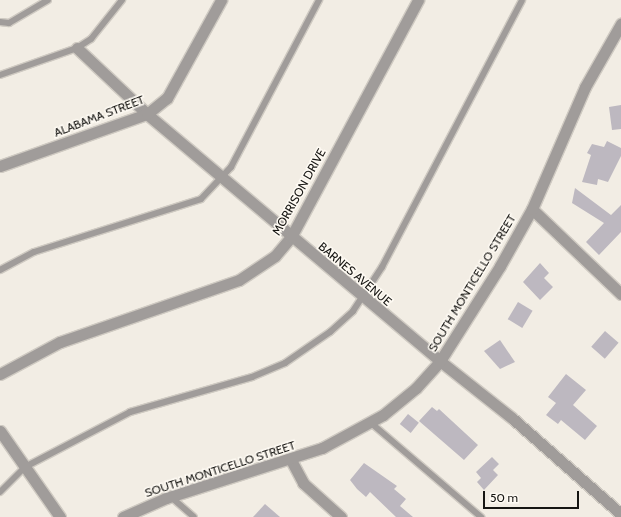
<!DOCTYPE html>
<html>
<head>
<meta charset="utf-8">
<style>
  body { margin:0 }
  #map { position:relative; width:621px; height:517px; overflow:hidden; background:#f2ede4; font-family:Cabin,sans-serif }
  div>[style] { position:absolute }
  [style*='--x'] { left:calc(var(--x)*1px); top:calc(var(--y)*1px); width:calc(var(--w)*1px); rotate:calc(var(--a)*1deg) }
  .building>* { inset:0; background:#bdb8c0; transform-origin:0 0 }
  .roads { filter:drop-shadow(1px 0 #cfcac2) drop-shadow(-1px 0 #cfcac2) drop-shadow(0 1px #cfcac2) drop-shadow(0 -1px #cfcac2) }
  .service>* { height:6px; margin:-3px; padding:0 3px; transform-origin:3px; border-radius:3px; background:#a09c9a }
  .minor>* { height:11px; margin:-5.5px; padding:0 5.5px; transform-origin:5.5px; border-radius:5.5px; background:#a09c9a }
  span { translate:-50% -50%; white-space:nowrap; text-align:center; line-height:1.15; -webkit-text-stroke:3px #fefaf3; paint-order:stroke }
  .street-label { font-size:12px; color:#161512 }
  .scale { position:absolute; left:483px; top:491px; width:96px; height:18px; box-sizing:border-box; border:2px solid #161512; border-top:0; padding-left:5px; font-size:12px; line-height:14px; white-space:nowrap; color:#161512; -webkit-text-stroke:3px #fefaf3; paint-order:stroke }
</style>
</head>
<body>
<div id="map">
  <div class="building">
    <div style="clip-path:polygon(621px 105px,621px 129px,612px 130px,609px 107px)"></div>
    <div style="clip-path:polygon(607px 141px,621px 148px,621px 156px,608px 182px,598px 179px,597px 185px,582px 182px,591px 155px,587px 153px,592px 144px,604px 147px)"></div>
    <div style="clip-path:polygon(575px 188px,611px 215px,621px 205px,621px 232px,599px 255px,586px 242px,604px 223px,572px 203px)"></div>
    <div style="clip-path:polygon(540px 263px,549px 273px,544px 278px,553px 287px,540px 300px,523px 282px)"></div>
    <div style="left:518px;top:302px;width:17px;height:20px;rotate:31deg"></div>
    <div style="left:605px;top:331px;width:18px;height:21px;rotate:41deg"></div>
    <div style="clip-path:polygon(500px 340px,515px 362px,500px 369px,484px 351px)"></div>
    <div style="clip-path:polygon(566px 374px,586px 390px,573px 405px,597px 426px,585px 440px,561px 420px,558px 424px,546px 415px,556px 403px,548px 397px)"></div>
    <div style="clip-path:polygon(432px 407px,437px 411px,439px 409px,478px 445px,464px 460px,419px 421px)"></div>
    <div style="left:408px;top:414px;width:14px;height:13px;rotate:39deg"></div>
    <div style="clip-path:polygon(492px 457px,499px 464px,493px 470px,498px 475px,484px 490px,477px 482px,481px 478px,476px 472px)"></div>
    <div style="clip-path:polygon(364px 463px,397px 486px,394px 489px,406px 499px,400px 506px,413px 517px,396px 517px,370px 492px,366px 497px,357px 489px,350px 480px)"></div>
    <div style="clip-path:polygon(265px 504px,280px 517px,253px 517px)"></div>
  </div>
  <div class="roads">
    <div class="service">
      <div style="--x:0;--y:22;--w:9;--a:6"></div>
      <div style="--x:9;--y:23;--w:45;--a:-30.5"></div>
      <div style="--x:0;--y:75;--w:82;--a:-19.3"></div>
      <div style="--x:77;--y:48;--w:17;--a:-33"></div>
      <div style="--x:91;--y:39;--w:50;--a:-51.5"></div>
      <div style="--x:0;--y:270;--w:38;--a:-28"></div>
      <div style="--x:34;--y:252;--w:175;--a:-17.6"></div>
      <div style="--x:201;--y:199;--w:44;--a:-46.8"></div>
      <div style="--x:231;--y:167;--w:189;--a:-62.2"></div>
      <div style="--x:371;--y:423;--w:145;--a:40.5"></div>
      <div style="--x:0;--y:492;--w:35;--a:-45"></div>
      <div style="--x:25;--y:467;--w:119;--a:-27.6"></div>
      <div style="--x:130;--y:412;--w:127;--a:-16"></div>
      <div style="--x:252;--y:377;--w:36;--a:-23"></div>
      <div style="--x:285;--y:363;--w:55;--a:-34.6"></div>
      <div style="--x:330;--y:332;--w:31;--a:-42"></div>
      <div style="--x:353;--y:311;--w:53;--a:-56.6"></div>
      <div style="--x:382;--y:267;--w:301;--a:-62.3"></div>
      <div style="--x:171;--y:497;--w:30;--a:41"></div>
    </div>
    <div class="minor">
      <div style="--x:77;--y:48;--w:96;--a:43.3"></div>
      <div style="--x:147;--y:114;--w:383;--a:40.1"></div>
      <div style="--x:440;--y:361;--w:92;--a:38.4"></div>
      <div style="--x:512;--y:418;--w:145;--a:41.4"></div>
      <div style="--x:0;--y:166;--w:156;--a:-19.5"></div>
      <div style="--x:147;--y:114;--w:26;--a:-39"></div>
      <div style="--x:167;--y:98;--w:112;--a:-61.1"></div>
      <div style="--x:532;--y:209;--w:123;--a:43.7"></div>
      <div style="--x:0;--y:374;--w:68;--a:-28.1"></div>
      <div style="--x:60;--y:342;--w:189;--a:-19.1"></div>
      <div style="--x:239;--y:280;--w:43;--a:-33.7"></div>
      <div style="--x:275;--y:256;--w:25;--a:-50"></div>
      <div style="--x:291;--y:237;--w:269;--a:-61.8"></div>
      <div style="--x:0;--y:431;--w:105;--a:55.1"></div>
      <div style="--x:291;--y:460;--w:26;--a:62"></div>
      <div style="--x:303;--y:483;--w:51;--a:41.8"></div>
      <div style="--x:123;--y:517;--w:47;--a:-23.8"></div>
      <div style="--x:166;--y:498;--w:164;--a:-17.8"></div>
      <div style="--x:322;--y:448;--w:69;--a:-28.4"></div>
      <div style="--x:383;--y:415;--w:43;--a:-39.3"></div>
      <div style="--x:416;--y:388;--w:36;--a:-48"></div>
      <div style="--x:440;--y:361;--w:112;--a:-57.7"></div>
      <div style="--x:500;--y:266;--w:65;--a:-60.7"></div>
      <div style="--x:532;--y:209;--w:133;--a:-66.5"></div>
      <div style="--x:585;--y:87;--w:73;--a:-60.3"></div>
    </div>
  </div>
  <div class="street-label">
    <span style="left:99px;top:116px;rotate:-21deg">ALABAMA STREET</span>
    <span style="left:299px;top:192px;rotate:-61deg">MORRISON DRIVE</span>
    <span style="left:355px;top:274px;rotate:40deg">BARNES AVENUE</span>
    <span style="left:472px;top:283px;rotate:-59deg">SOUTH MONTICELLO STREET</span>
    <span style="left:220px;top:469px;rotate:-18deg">SOUTH MONTICELLO STREET</span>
  </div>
  <div class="scale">50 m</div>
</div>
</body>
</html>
